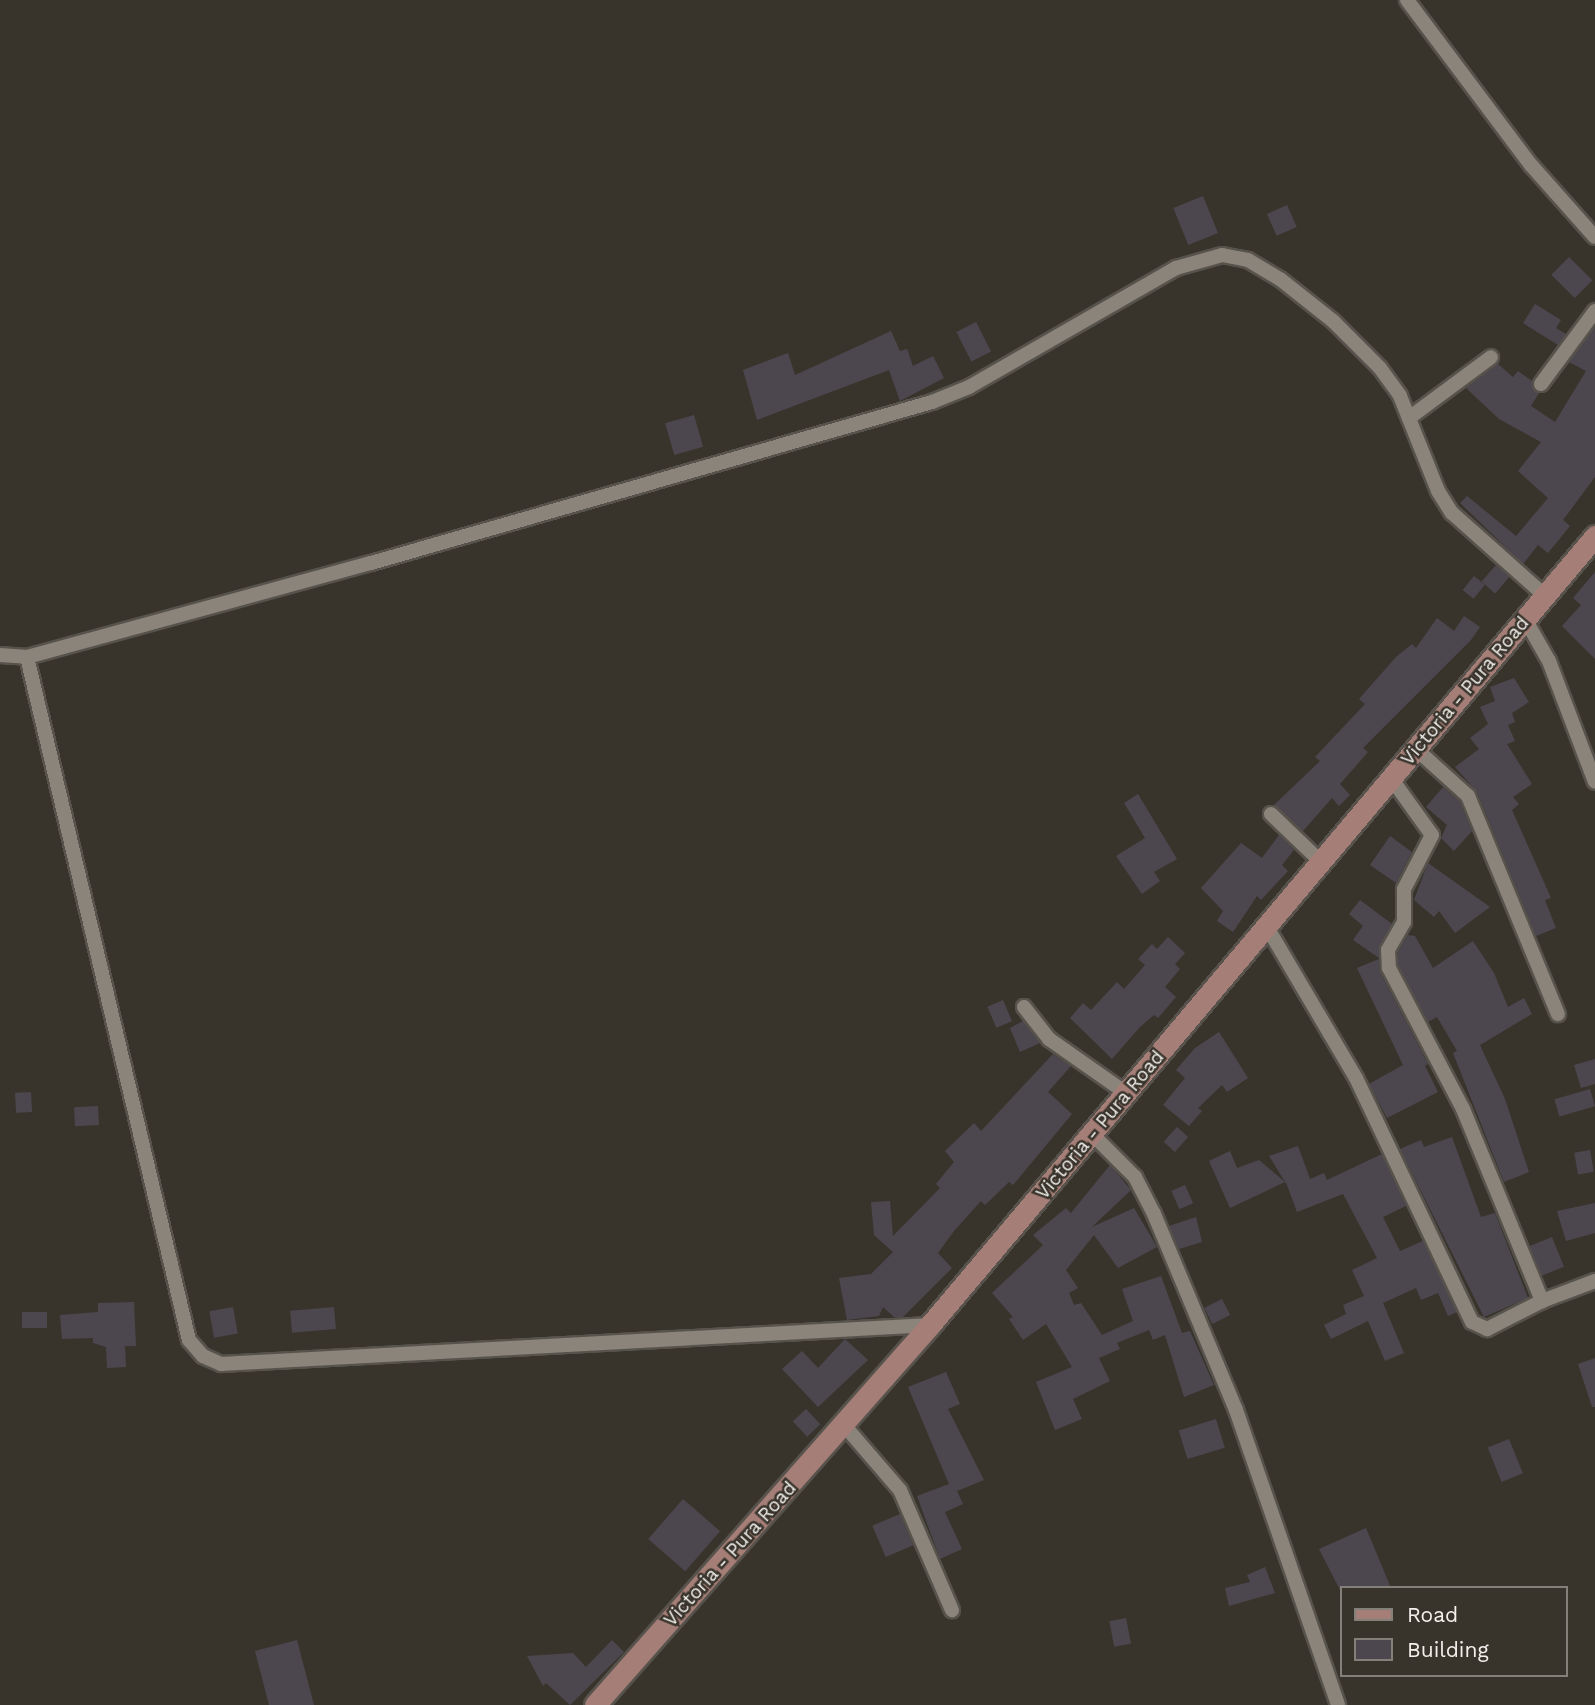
<!DOCTYPE html>
<html>
<head>
<meta charset="utf-8">
<style>
  body { margin:0 }
  #map { position:relative; width:1595px; height:1705px; overflow:hidden; background:#38342c; font-family:"Work Sans",sans-serif }
  div>[style] { position:absolute }
  [style*='--x'] { left:calc(var(--x)*1px); top:calc(var(--y)*1px); width:calc(var(--w)*1px); rotate:calc(var(--a)*1deg) }
  .building>* { inset:0; background:#4c474e; transform-origin:0 0 }
  .roads { filter:drop-shadow(2px 0 #57534c) drop-shadow(-2px 0 #57534c) drop-shadow(0 2px #57534c) drop-shadow(0 -2px #57534c) }
  .street>* { height:14px; margin:-7px; padding:0 7px; transform-origin:7px; border-radius:7px; background:#8a847b }
  .secondary>* { height:21px; margin:-10.5px; padding:0 10.5px; transform-origin:10.5px; border-radius:10.5px; background:#a57e77 }
  span { translate:-50% -50%; white-space:nowrap; text-align:center; line-height:1.15; -webkit-text-stroke:5px #38342c; paint-order:stroke }
  .street-label { font-size:19px; color:#f4f1ed }
  .legend { position:absolute; left:1340px; top:1586px; width:228px; height:91px; box-sizing:border-box; background:#38342c; border:2px solid #838079; margin:0; padding:9px 12px; list-style:none; font-size:21px; color:#f4f1ed }
  .legend li { display:flex; align-items:center; gap:14px; height:35px }
  .legend b { width:35px; border:2px solid #838079 }
</style>
</head>
<body>
<div id="map">
  <div class="building">
    <div style="left:1203px;top:196px;width:40px;height:32px;rotate:68deg"></div>
    <div style="left:1287px;top:205px;width:24px;height:22px;rotate:66deg"></div>
    <div style="left:1569px;top:257px;width:33px;height:25px;rotate:45deg"></div>
    <div style="clip-path:polygon(1535px 304px,1561px 320px,1556px 328px,1566px 334px,1558px 345px,1523px 323px)"></div>
    <div style="left:976px;top:322px;width:33px;height:22px;rotate:63deg"></div>
    <div style="clip-path:polygon(1595px 327px,1595px 477px,1563px 520px,1570px 526px,1548px 553px,1538px 545px,1523px 564px,1460px 503px,1467px 496px,1516px 536px,1548px 498px,1518px 471px,1541px 442px,1499px 419px,1466px 388px,1498px 364px,1513px 377px,1518px 371px,1532px 381px,1539px 393px,1531px 406px,1555px 422px,1586px 371px,1569px 362px)"></div>
    <div style="clip-path:polygon(891px 331px,900px 351px,907px 349px,913px 366px,933px 356px,944px 378px,900px 401px,889px 370px,757px 420px,743px 370px,788px 353px,795px 375px)"></div>
    <div style="left:694px;top:415px;width:33px;height:30px;rotate:74deg"></div>
    <div style="left:1496px;top:565px;width:18px;height:22px;rotate:41deg"></div>
    <div style="clip-path:polygon(1595px 572px,1595px 659px,1562px 626px,1581px 605px,1573px 598px)"></div>
    <div style="left:1474px;top:576px;width:14px;height:18px;rotate:39deg"></div>
    <div style="clip-path:polygon(1464px 616px,1480px 627px,1471px 640px,1363px 748px,1368px 752px,1340px 784px,1350px 795px,1339px 806px,1332px 798px,1303px 831px,1274px 805px,1320px 761px,1315px 757px,1365px 704px,1359px 699px,1396px 657px,1412px 644px,1416px 648px,1437px 618px,1454px 631px)"></div>
    <div style="clip-path:polygon(1514px 678px,1529px 702px,1512px 713px,1515px 722px,1508px 725px,1515px 741px,1507px 744px,1532px 784px,1513px 797px,1519px 804px,1512px 810px,1551px 898px,1545px 900px,1556px 928px,1536px 936px,1477px 792px,1455px 767px,1479px 749px,1470px 738px,1488px 724px,1480px 707px,1495px 701px,1490px 687px)"></div>
    <div style="clip-path:polygon(1443px 787px,1460px 802px,1472px 831px,1454px 851px,1441px 838px,1447px 825px,1426px 807px)"></div>
    <div style="clip-path:polygon(1138px 794px,1177px 859px,1154px 872px,1160px 881px,1142px 894px,1116px 856px,1145px 838px,1124px 803px)"></div>
    <div style="clip-path:polygon(1279px 835px,1294px 850px,1282px 865px,1288px 871px,1261px 900px,1257px 896px,1233px 932px,1217px 921px,1223px 911px,1201px 888px,1241px 843px,1262px 858px)"></div>
    <div style="clip-path:polygon(1390px 836px,1412px 852px,1396px 883px,1370px 865px)"></div>
    <div style="clip-path:polygon(1428px 863px,1490px 907px,1455px 933px,1439px 911px,1434px 917px,1414px 900px)"></div>
    <div style="clip-path:polygon(1360px 900px,1392px 924px,1379px 946px,1379px 958px,1353px 940px,1363px 926px,1349px 914px)"></div>
    <div style="clip-path:polygon(1408px 935px,1415px 936px,1433px 968px,1473px 941px,1494px 973px,1508px 1007px,1524px 998px,1532px 1014px,1480px 1045px,1505px 1099px,1529px 1172px,1504px 1182px,1453px 1053px,1457px 1051px,1437px 1017px,1428px 1022px,1398px 965px,1398px 952px)"></div>
    <div style="clip-path:polygon(1168px 937px,1185px 953px,1175px 964px,1180px 969px,1165px 987px,1176px 997px,1158px 1018px,1154px 1015px,1140px 1027px,1112px 1059px,1070px 1018px,1083px 1003px,1091px 1010px,1117px 982px,1124px 989px,1145px 965px,1138px 959px,1152px 944px,1157px 949px)"></div>
    <div style="clip-path:polygon(1379px 959px,1380px 972px,1428px 1064px,1425px 1066px,1438px 1092px,1387px 1118px,1369px 1084px,1403px 1065px,1357px 968px)"></div>
    <div style="left:1003px;top:1000px;width:23px;height:17px;rotate:67deg"></div>
    <div style="clip-path:polygon(1023px 1021px,1040px 1043px,1020px 1052px,1010px 1028px)"></div>
    <div style="clip-path:polygon(1219px 1032px,1248px 1078px,1227px 1092px,1222px 1085px,1198px 1108px,1202px 1111px,1189px 1126px,1163px 1105px,1185px 1078px,1176px 1070px,1195px 1048px)"></div>
    <div style="clip-path:polygon(1053px 1054px,1071px 1066px,1048px 1092px,1072px 1114px,1013px 1185px,1009px 1182px,985px 1205px,981px 1201px,954px 1231px,938px 1253px,952px 1268px,903px 1317px,894px 1317px,883px 1307px,879px 1316px,847px 1320px,839px 1278px,871px 1274px,893px 1252px,874px 1235px,871px 1202px,890px 1201px,893px 1236px,940px 1188px,936px 1184px,954px 1162px,945px 1151px,974px 1123px,981px 1131px)"></div>
    <div style="clip-path:polygon(1595px 1059px,1595px 1084px,1581px 1088px,1574px 1065px)"></div>
    <div style="left:1590px;top:1089px;width:18px;height:37px;rotate:74deg"></div>
    <div style="left:31px;top:1092px;width:20px;height:16px;rotate:87deg"></div>
    <div style="left:98px;top:1106px;width:19px;height:24px;rotate:87deg"></div>
    <div style="left:1177px;top:1127px;width:15px;height:20px;rotate:42deg"></div>
    <div style="clip-path:polygon(1452px 1137px,1481px 1217px,1495px 1213px,1528px 1298px,1484px 1317px,1400px 1149px,1421px 1140px,1424px 1147px)"></div>
    <div style="clip-path:polygon(1298px 1146px,1310px 1179px,1324px 1173px,1327px 1180px,1382px 1154px,1406px 1206px,1383px 1217px,1400px 1251px,1423px 1241px,1457px 1312px,1448px 1316px,1438px 1293px,1421px 1300px,1416px 1288px,1383px 1303px,1404px 1353px,1385px 1361px,1368px 1321px,1331px 1339px,1324px 1325px,1346px 1314px,1343px 1305px,1364px 1296px,1352px 1270px,1377px 1258px,1343px 1194px,1297px 1212px,1287px 1185px,1269px 1156px)"></div>
    <div style="left:1590px;top:1150px;width:22px;height:16px;rotate:80deg"></div>
    <div style="clip-path:polygon(1230px 1151px,1237px 1168px,1259px 1160px,1285px 1182px,1230px 1208px,1209px 1161px)"></div>
    <div style="clip-path:polygon(1110px 1165px,1131px 1190px,1092px 1227px,1134px 1208px,1157px 1247px,1118px 1268px,1094px 1235px,1066px 1270px,1078px 1288px,1069px 1293px,1074px 1305px,1081px 1303px,1102px 1335px,1133px 1321px,1122px 1289px,1161px 1276px,1182px 1333px,1190px 1331px,1214px 1385px,1184px 1397px,1165px 1335px,1153px 1340px,1149px 1330px,1117px 1343px,1120px 1349px,1099px 1358px,1110px 1381px,1073px 1399px,1082px 1419px,1055px 1430px,1036px 1382px,1072px 1367px,1046px 1324px,1023px 1340px,1009px 1319px,1013px 1317px,992px 1293px,1043px 1245px,1033px 1235px,1066px 1208px,1071px 1213px)"></div>
    <div style="left:1185px;top:1185px;width:20px;height:15px;rotate:66deg"></div>
    <div style="clip-path:polygon(1595px 1203px,1595px 1233px,1566px 1241px,1557px 1211px)"></div>
    <div style="clip-path:polygon(1196px 1217px,1202px 1242px,1179px 1249px,1169px 1226px)"></div>
    <div style="left:1552px;top:1237px;width:32px;height:24px;rotate:68deg"></div>
    <div style="left:1222px;top:1299px;width:18px;height:20px;rotate:63deg"></div>
    <div style="clip-path:polygon(134px 1302px,136px 1346px,125px 1346px,126px 1367px,107px 1368px,106px 1347px,93px 1343px,93px 1338px,62px 1339px,60px 1315px,98px 1312px,98px 1303px)"></div>
    <div style="left:233px;top:1307px;width:27px;height:24px;rotate:80deg"></div>
    <div style="left:334px;top:1307px;width:22px;height:44px;rotate:85deg"></div>
    <div style="left:22px;top:1312px;width:25px;height:16px"></div>
    <div style="clip-path:polygon(845px 1339px,868px 1360px,818px 1407px,782px 1369px,802px 1351px,818px 1368px)"></div>
    <div style="clip-path:polygon(1595px 1358px,1595px 1407px,1592px 1407px,1578px 1364px)"></div>
    <div style="clip-path:polygon(946px 1372px,960px 1404px,948px 1409px,984px 1480px,957px 1491px,963px 1504px,945px 1512px,962px 1549px,940px 1559px,917px 1496px,949px 1484px,908px 1387px)"></div>
    <div style="left:806px;top:1409px;width:21px;height:18px;rotate:47deg"></div>
    <div style="left:1216px;top:1419px;width:30px;height:39px;rotate:73deg"></div>
    <div style="left:1509px;top:1439px;width:37px;height:23px;rotate:68deg"></div>
    <div style="left:683px;top:1499px;width:49px;height:53px;rotate:41deg"></div>
    <div style="left:900px;top:1514px;width:34px;height:30px;rotate:67deg"></div>
    <div style="clip-path:polygon(1366px 1528px,1391px 1588px,1340px 1590px,1319px 1549px)"></div>
    <div style="clip-path:polygon(1265px 1567px,1275px 1593px,1229px 1606px,1225px 1588px,1250px 1582px,1247px 1575px)"></div>
    <div style="left:1126px;top:1618px;width:26px;height:17px;rotate:79deg"></div>
    <div style="clip-path:polygon(297px 1640px,314px 1705px,269px 1705px,255px 1651px)"></div>
    <div style="clip-path:polygon(612px 1640px,624px 1652px,570px 1705px,546px 1683px,543px 1686px,527px 1656px,573px 1653px,586px 1667px)"></div>
  </div>
  <div class="roads">
    <div class="street">
      <div style="--x:1407;--y:0;--w:206;--a:53.1"></div>
      <div style="--x:1531;--y:165;--w:96;--a:48.4"></div>
      <div style="--x:1541;--y:384;--w:91;--a:-53.5"></div>
      <div style="--x:1409;--y:418;--w:102;--a:-36.6"></div>
      <div style="--x:1525;--y:619;--w:48;--a:60.3"></div>
      <div style="--x:1549;--y:661;--w:129;--a:69.2"></div>
      <div style="--x:0;--y:655;--w:27;--a:4"></div>
      <div style="--x:27;--y:657;--w:357;--a:-15.3"></div>
      <div style="--x:371;--y:563;--w:584;--a:-16.01"></div>
      <div style="--x:932;--y:402;--w:40;--a:-22"></div>
      <div style="--x:969;--y:387;--w:239;--a:-29.9"></div>
      <div style="--x:1176;--y:268;--w:48;--a:-15.8"></div>
      <div style="--x:1222;--y:255;--w:26;--a:11"></div>
      <div style="--x:1248;--y:260;--w:37;--a:31"></div>
      <div style="--x:1280;--y:279;--w:68;--a:38.4"></div>
      <div style="--x:1333;--y:321;--w:66;--a:45"></div>
      <div style="--x:1380;--y:368;--w:34;--a:54"></div>
      <div style="--x:1400;--y:396;--w:102;--a:68.2"></div>
      <div style="--x:1438;--y:491;--w:26;--a:58"></div>
      <div style="--x:1452;--y:513;--w:125;--a:41.7"></div>
      <div style="--x:27;--y:657;--w:702;--a:76.66"></div>
      <div style="--x:189;--y:1340;--w:21;--a:49"></div>
      <div style="--x:203;--y:1356;--w:20;--a:24"></div>
      <div style="--x:221;--y:1364;--w:710;--a:-3.15"></div>
      <div style="--x:1416;--y:749;--w:70;--a:42.1"></div>
      <div style="--x:1468;--y:796;--w:236;--a:67.6"></div>
      <div style="--x:1391;--y:778;--w:70;--a:54.3"></div>
      <div style="--x:1432;--y:835;--w:61;--a:117.4"></div>
      <div style="--x:1404;--y:889;--w:33;--a:90"></div>
      <div style="--x:1404;--y:922;--w:32;--a:120"></div>
      <div style="--x:1388;--y:950;--w:18;--a:87"></div>
      <div style="--x:1389;--y:968;--w:159;--a:62.3"></div>
      <div style="--x:1463;--y:1109;--w:208;--a:67.6"></div>
      <div style="--x:1542;--y:1301;--w:57;--a:-20.7"></div>
      <div style="--x:1271;--y:814;--w:69;--a:43.8"></div>
      <div style="--x:1267;--y:927;--w:175;--a:59.5"></div>
      <div style="--x:1356;--y:1078;--w:270;--a:64.6"></div>
      <div style="--x:1472;--y:1322;--w:17;--a:25"></div>
      <div style="--x:1487;--y:1329;--w:62;--a:-27"></div>
      <div style="--x:1024;--y:1007;--w:41;--a:52"></div>
      <div style="--x:1049;--y:1039;--w:94;--a:35"></div>
      <div style="--x:1092;--y:1134;--w:61;--a:45"></div>
      <div style="--x:1135;--y:1177;--w:42;--a:62.8"></div>
      <div style="--x:1154;--y:1214;--w:212;--a:67.3"></div>
      <div style="--x:1236;--y:1410;--w:312;--a:70.9"></div>
      <div style="--x:844;--y:1425;--w:86;--a:49.3"></div>
      <div style="--x:900;--y:1490;--w:131;--a:66.6"></div>
    </div>
    <div class="secondary">
      <div style="--x:595;--y:1705;--w:507;--a:-48.6"></div>
      <div style="--x:930;--y:1325;--w:1032;--a:-49.87"></div>
    </div>
  </div>
  <div class="street-label">
    <span style="left:1465px;top:691px;rotate:-50deg">Victoria - Pura Road</span>
    <span style="left:1100px;top:1125px;rotate:-50deg">Victoria - Pura Road</span>
    <span style="left:730px;top:1554px;rotate:-48deg">Victoria - Pura Road</span>
  </div>
  <ul class="legend">
  <li><b style="height:9px;background:#a57e77"></b>Road</li>
  <li><b style="height:19px;background:#4c474e"></b>Building</li>
  </ul>
</div>
</body>
</html>
